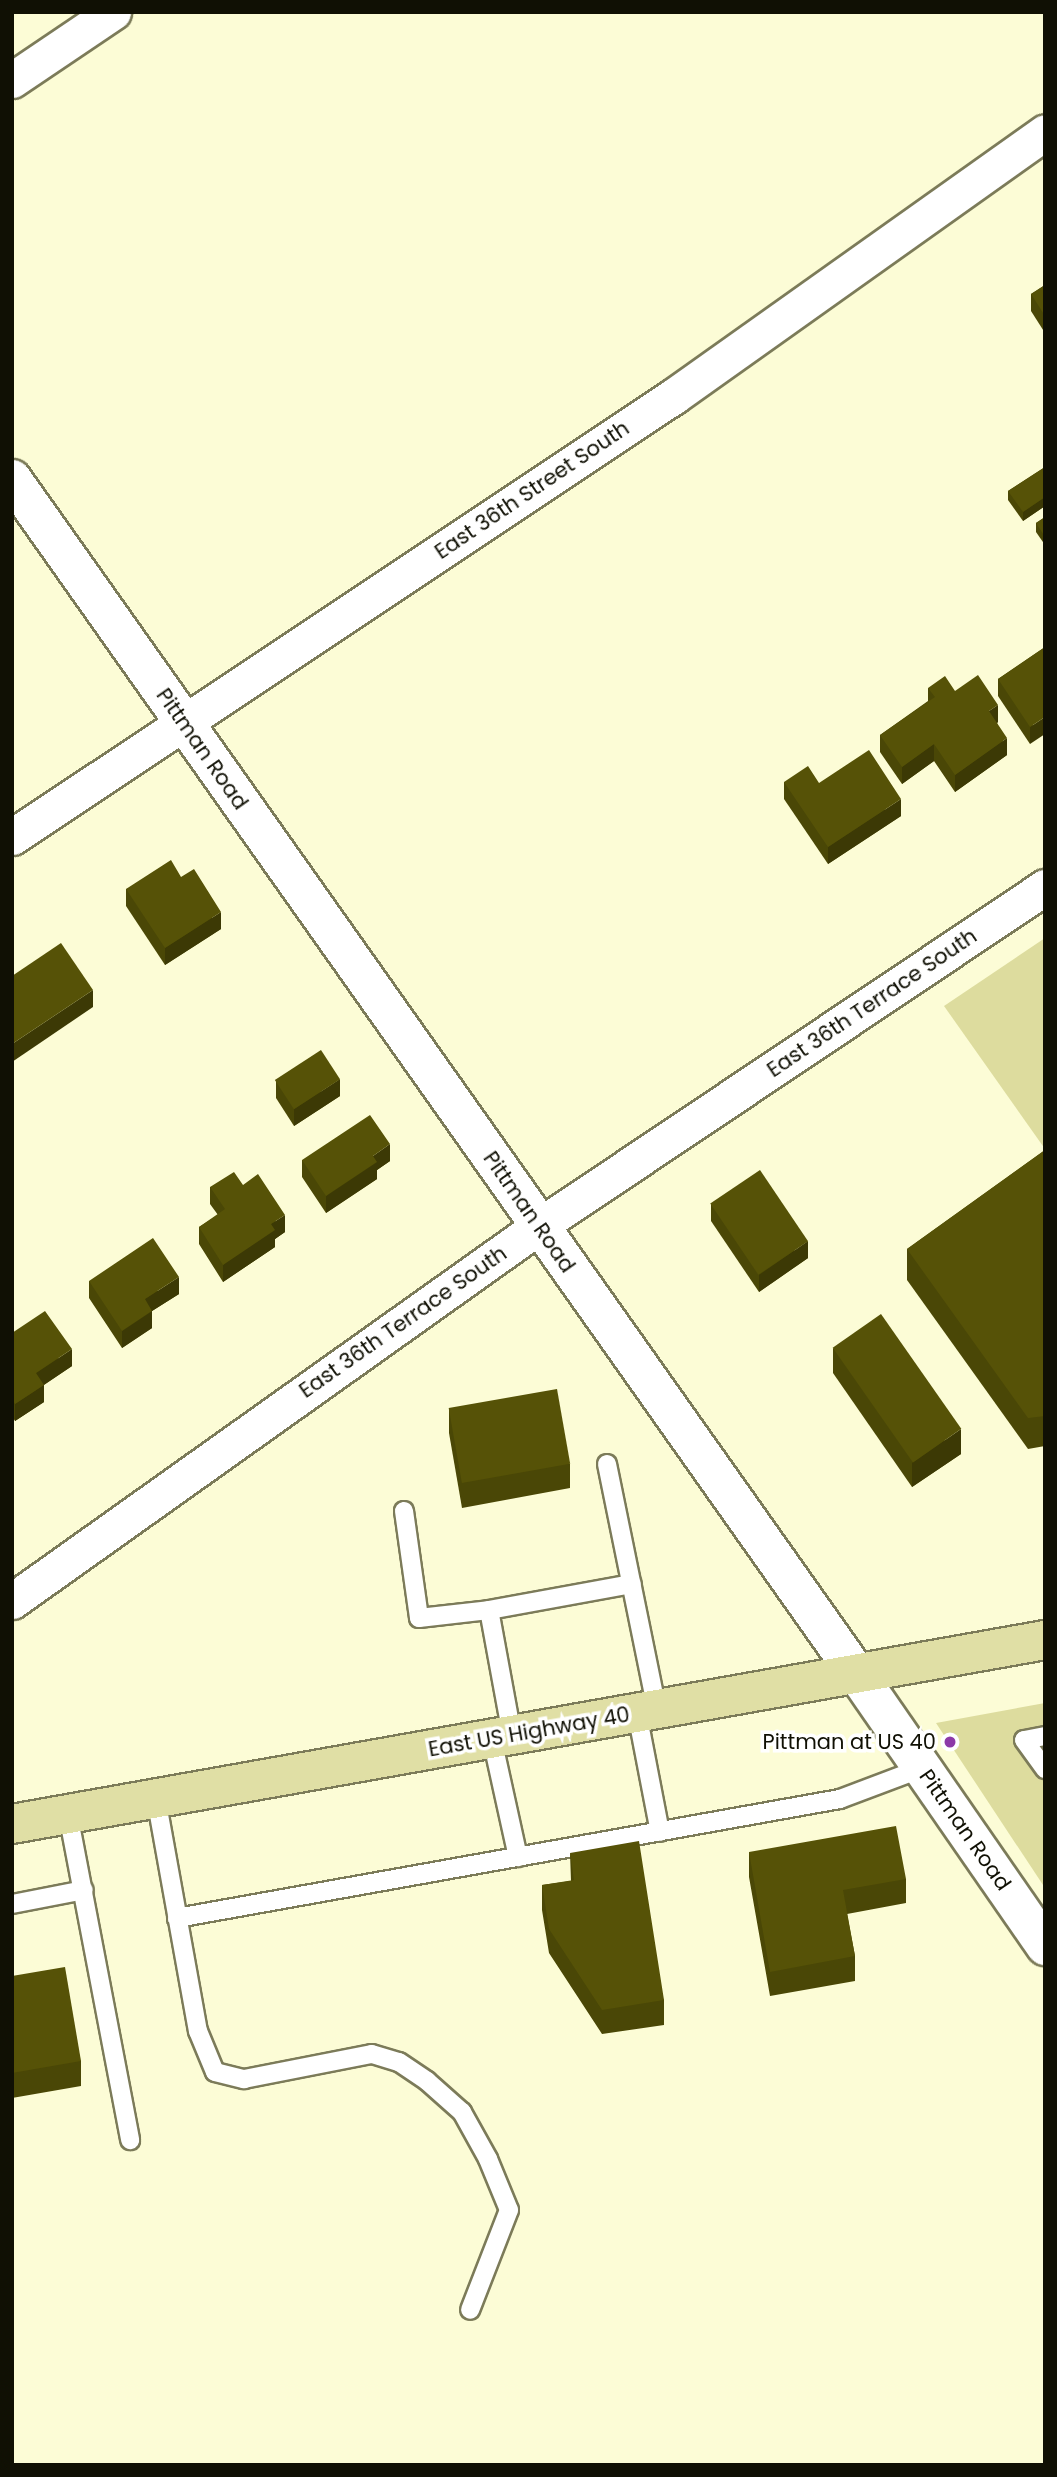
<!DOCTYPE html>
<html>
<head>
<meta charset="utf-8">
<style>
  body { margin:0 }
  #map { position:relative; width:1057px; height:2477px; overflow:hidden; background:#fcfcd6; font-family:Poppins,sans-serif }
  div>[style] { position:absolute }
  [style*='--x'] { left:calc(var(--x)*1px); top:calc(var(--y)*1px); width:calc(var(--w)*1px); rotate:calc(var(--a)*1deg) }
  .green>* { inset:0; background:#dddc9e }
  .roads { filter:drop-shadow(2px 0 #7c7b59) drop-shadow(-2px 0 #7c7b59) drop-shadow(0 2px #7c7b59) drop-shadow(0 -2px #7c7b59) }
  .service>* { height:18px; margin:-9px; padding:0 9px; transform-origin:9px; border-radius:9px; background:#fff }
  .minor>* { height:35px; margin:-17.5px; padding:0 17.5px; transform-origin:17.5px; border-radius:17.5px; background:#fff }
  .tertiary>* { height:38px; margin:-19px; padding:0 19px; transform-origin:19px; border-radius:19px; background:#fff }
  .primary>* { height:38px; margin:-19px; padding:0 19px; transform-origin:19px; border-radius:19px; background:#e0dfa5 }
  .wall>* { inset:0; background:#4a4706 }
  .shaded-wall>* { inset:0; background:#3c3905 }
  .building>* { inset:0; background:#565207; transform-origin:0 0 }
  .dots>* { width:19px; height:19px; translate:-50% -50%; box-sizing:border-box; border:4px solid #fff; border-radius:50% }
  span { translate:-50% -50%; white-space:nowrap; text-align:center; line-height:1.15; -webkit-text-stroke:7px #fff; paint-order:stroke }
  .street-label { font-size:21px; color:#101004 }
  .poi-label { font-size:21px; color:#101004 }
  .right { translate:-100% -50%; text-align:right }
  .frame { position:absolute; inset:0; border:14px solid #101004; pointer-events:none }
</style>
</head>
<body>
<div id="map">
  <div class="green">
    <div style="clip-path:polygon(1045px 938px,1045px 1149px,944px 1006px)"></div>
    <div style="clip-path:polygon(1045px 1703px,1045px 1888px,936px 1723px)"></div>
  </div>
  <div class="roads">
    <div class="service">
      <div style="--x:607;--y:1464;--w:250;--a:78.5"></div>
      <div style="--x:404;--y:1511;--w:108;--a:82"></div>
      <div style="--x:419;--y:1618;--w:70;--a:-6.5"></div>
      <div style="--x:637;--y:1713;--w:121;--a:79.1"></div>
      <div style="--x:512;--y:1735;--w:127;--a:-100.4"></div>
      <div style="--x:489;--y:1610;--w:145;--a:-10.3"></div>
      <div style="--x:1045;--y:1736;--w:21;--a:169"></div>
      <div style="--x:1024;--y:1740;--w:36;--a:54"></div>
      <div style="--x:492;--y:1739;--w:121;--a:77.6"></div>
      <div style="--x:156;--y:1798;--w:237;--a:79.8"></div>
      <div style="--x:198;--y:2031;--w:44;--a:67.5"></div>
      <div style="--x:215;--y:2072;--w:30;--a:14"></div>
      <div style="--x:244;--y:2079;--w:130;--a:-11.1"></div>
      <div style="--x:372;--y:2054;--w:28;--a:17"></div>
      <div style="--x:399;--y:2062;--w:34;--a:34"></div>
      <div style="--x:427;--y:2081;--w:47;--a:41.5"></div>
      <div style="--x:462;--y:2112;--w:54;--a:61"></div>
      <div style="--x:488;--y:2159;--w:55;--a:67.6"></div>
      <div style="--x:509;--y:2210;--w:107;--a:111.3"></div>
      <div style="--x:68;--y:1814;--w:332;--a:79.2"></div>
      <div style="--x:12;--y:1904;--w:73;--a:-11"></div>
      <div style="--x:177;--y:1918;--w:674;--a:-10.18"></div>
      <div style="--x:840;--y:1799;--w:88;--a:-20.7"></div>
    </div>
    <div class="minor">
      <div style="--x:12;--y:80;--w:122;--a:-34"></div>
      <div style="--x:12;--y:837;--w:795;--a:-33.67"></div>
      <div style="--x:674;--y:396;--w:455;--a:-35.4"></div>
      <div style="--x:12;--y:1601;--w:647;--a:-35.43"></div>
      <div style="--x:539;--y:1226;--w:609;--a:-33.82"></div>
    </div>
    <div class="tertiary">
      <div style="--x:12;--y:479;--w:1464;--a:54.74"></div>
      <div style="--x:857;--y:1674;--w:331;--a:55.3"></div>
    </div>
    <div class="primary">
      <div style="--x:12;--y:1824;--w:1049;--a:-10.1"></div>
    </div>
  </div>
  <div class="wall">
    <div style="clip-path:polygon(1045px 285px,1045px 333px,1031px 311px,1031px 294px)"></div>
    <div style="clip-path:polygon(1045px 467px,1045px 506px,1023px 521px,1008px 500px,1008px 491px)"></div>
    <div style="clip-path:polygon(1045px 517px,1045px 545px,1036px 532px,1036px 523px)"></div>
    <div style="clip-path:polygon(1045px 647px,1030px 744px,998px 696px,998px 679px)"></div>
    <div style="clip-path:polygon(928px 688px,955px 691px,998px 722px,997px 723px,1007px 755px,955px 792px,934px 761px,902px 784px,880px 752px,880px 735px,928px 701px)"></div>
    <div style="clip-path:polygon(784px 782px,819px 783px,901px 816px,828px 864px,784px 799px)"></div>
    <div style="clip-path:polygon(181px 877px,221px 929px,165px 965px,126px 906px,126px 889px)"></div>
    <div style="clip-path:polygon(276px 1081px,340px 1096px,294px 1126px,276px 1098px)"></div>
    <div style="clip-path:polygon(1045px 1150px,1045px 1446px,1028px 1449px,907px 1280px,907px 1249px)"></div>
    <div style="clip-path:polygon(302px 1160px,390px 1161px,377px 1170px,377px 1179px,326px 1213px,302px 1177px)"></div>
    <div style="clip-path:polygon(243px 1185px,285px 1232px,275px 1239px,275px 1247px,223px 1282px,199px 1244px,199px 1227px,218px 1215px,210px 1204px,210px 1187px)"></div>
    <div style="clip-path:polygon(711px 1204px,808px 1258px,759px 1292px,711px 1221px)"></div>
    <div style="clip-path:polygon(89px 1281px,179px 1294px,152px 1311px,152px 1328px,122px 1348px,89px 1298px)"></div>
    <div style="clip-path:polygon(12px 1333px,72px 1366px,44px 1385px,44px 1402px,15px 1421px,12px 1416px)"></div>
    <div style="clip-path:polygon(833px 1348px,961px 1454px,912px 1487px,833px 1373px)"></div>
    <div style="clip-path:polygon(449px 1409px,570px 1464px,570px 1488px,462px 1508px,449px 1433px)"></div>
    <div style="clip-path:polygon(749px 1852px,906px 1879px,906px 1903px,847px 1914px,855px 1956px,855px 1981px,770px 1996px,749px 1877px)"></div>
    <div style="clip-path:polygon(570px 1853px,664px 2000px,664px 2025px,602px 2034px,549px 1953px,542px 1910px,542px 1885px,571px 1881px)"></div>
    <div style="clip-path:polygon(12px 1976px,81px 2061px,81px 2086px,12px 2098px)"></div>
  </div>
  <div class="shaded-wall">
    <div style="clip-path:polygon(1045px 497px,1045px 506px,1023px 521px,1023px 512px)"></div>
    <div style="clip-path:polygon(998px 705px,998px 722px,989px 728px,989px 711px)"></div>
    <div style="clip-path:polygon(1045px 717px,1045px 734px,1030px 744px,1030px 727px)"></div>
    <div style="clip-path:polygon(1007px 738px,1007px 755px,955px 792px,955px 775px)"></div>
    <div style="clip-path:polygon(934px 744px,934px 761px,902px 784px,902px 767px)"></div>
    <div style="clip-path:polygon(901px 799px,901px 816px,828px 864px,828px 847px)"></div>
    <div style="clip-path:polygon(221px 912px,221px 929px,165px 965px,165px 948px)"></div>
    <div style="clip-path:polygon(93px 990px,93px 1007px,12px 1062px,12px 1044px)"></div>
    <div style="clip-path:polygon(340px 1079px,340px 1096px,294px 1126px,294px 1109px)"></div>
    <div style="clip-path:polygon(390px 1144px,390px 1161px,377px 1170px,377px 1179px,326px 1213px,326px 1196px,373px 1156px)"></div>
    <div style="clip-path:polygon(285px 1215px,285px 1232px,275px 1239px,275px 1247px,223px 1282px,223px 1265px,271px 1224px)"></div>
    <div style="clip-path:polygon(808px 1241px,808px 1258px,759px 1292px,759px 1275px)"></div>
    <div style="clip-path:polygon(179px 1277px,179px 1294px,152px 1311px,152px 1328px,122px 1348px,122px 1331px,145px 1299px)"></div>
    <div style="clip-path:polygon(72px 1349px,72px 1366px,36px 1390px,36px 1373px)"></div>
    <div style="clip-path:polygon(44px 1385px,44px 1402px,15px 1421px,15px 1404px)"></div>
    <div style="clip-path:polygon(961px 1429px,961px 1454px,912px 1487px,912px 1463px)"></div>
  </div>
  <div class="building">
    <div style="clip-path:polygon(1045px 285px,1045px 316px,1031px 294px)"></div>
    <div style="clip-path:polygon(1045px 467px,1045px 497px,1023px 512px,1008px 491px)"></div>
    <div style="clip-path:polygon(1045px 517px,1045px 537px,1036px 523px)"></div>
    <div style="clip-path:polygon(1045px 647px,1045px 717px,1030px 727px,998px 679px)"></div>
    <div style="clip-path:polygon(978px 675px,998px 705px,989px 711px,1007px 738px,955px 775px,934px 744px,902px 767px,880px 735px,935px 697px,928px 688px,945px 676px,955px 691px)"></div>
    <div style="clip-path:polygon(869px 750px,901px 799px,828px 847px,784px 782px,808px 766px,819px 783px)"></div>
    <div style="clip-path:polygon(171px 860px,181px 877px,194px 869px,221px 912px,165px 948px,126px 889px)"></div>
    <div style="clip-path:polygon(61px 943px,93px 990px,12px 1044px,12px 976px)"></div>
    <div style="left:321px;top:1050px;width:35px;height:55px;rotate:57deg"></div>
    <div style="clip-path:polygon(370px 1115px,390px 1144px,373px 1156px,377px 1162px,326px 1196px,302px 1160px)"></div>
    <div style="clip-path:polygon(1045px 1150px,1045px 1416px,1028px 1418px,907px 1249px)"></div>
    <div style="left:760px;top:1170px;width:86px;height:60px;rotate:56deg"></div>
    <div style="clip-path:polygon(234px 1172px,243px 1185px,258px 1174px,285px 1215px,271px 1224px,275px 1230px,223px 1265px,199px 1227px,225px 1209px,210px 1187px)"></div>
    <div style="clip-path:polygon(153px 1238px,179px 1277px,145px 1299px,152px 1311px,122px 1331px,89px 1281px)"></div>
    <div style="clip-path:polygon(45px 1311px,72px 1349px,36px 1373px,44px 1385px,15px 1404px,12px 1399px,12px 1333px)"></div>
    <div style="left:881px;top:1314px;width:140px;height:59px;rotate:55deg"></div>
    <div style="left:557px;top:1389px;width:76px;height:110px;rotate:80deg"></div>
    <div style="clip-path:polygon(896px 1826px,906px 1879px,843px 1890px,855px 1956px,770px 1972px,749px 1852px)"></div>
    <div style="clip-path:polygon(639px 1841px,664px 2000px,602px 2010px,549px 1929px,542px 1885px,574px 1880px,570px 1853px)"></div>
    <div style="clip-path:polygon(65px 1967px,81px 2061px,12px 2073px,12px 1976px)"></div>
  </div>
  <div class="dots">
    <div style="left:950px;top:1742px;background:#8d39a8"></div>
  </div>
  <div class="street-label">
    <span style="left:532px;top:490px;rotate:-34deg">East 36th Street South</span>
    <span style="left:202px;top:749px;rotate:55deg">Pittman Road</span>
    <span style="left:872px;top:1003px;rotate:-34deg">East 36th Terrace South</span>
    <span style="left:529px;top:1212px;rotate:55deg">Pittman Road</span>
    <span style="left:403px;top:1322px;rotate:-35deg">East 36th Terrace South</span>
    <span style="left:529px;top:1732px;rotate:-10deg">East US Highway 40</span>
    <span style="left:965px;top:1830px;rotate:55deg">Pittman Road</span>
  </div>
  <div class="poi-label">
    <span class="right" style="left:936px;top:1742px">Pittman at US 40</span>
  </div>
  <div class="frame"></div>
</div>
</body>
</html>
